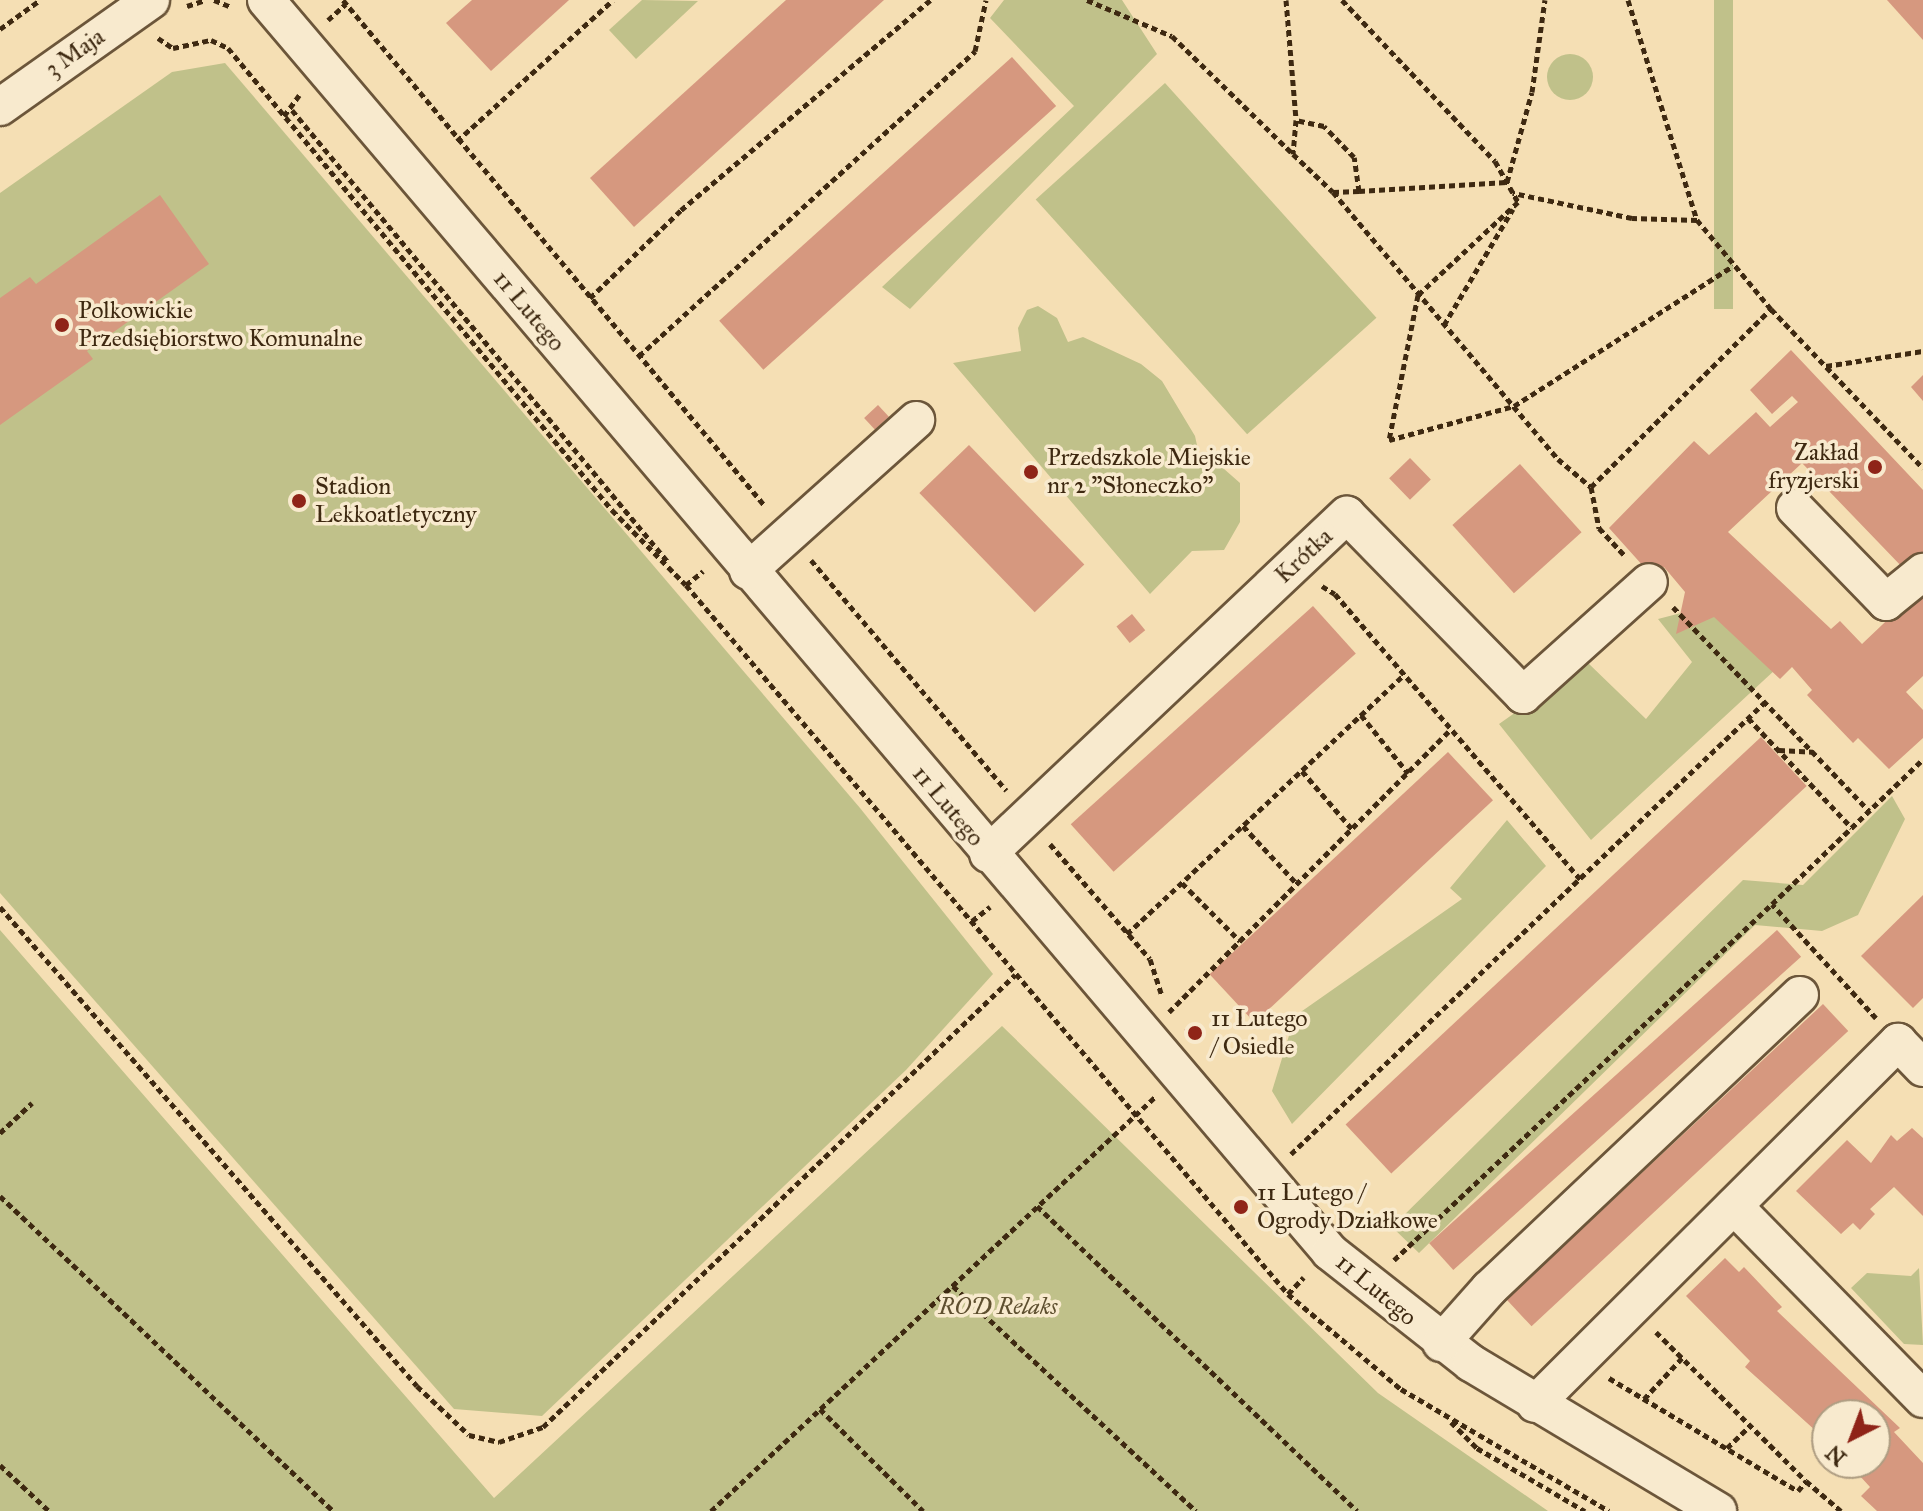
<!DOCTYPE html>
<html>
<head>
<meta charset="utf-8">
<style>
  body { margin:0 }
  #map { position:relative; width:1923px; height:1511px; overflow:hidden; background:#f5dfb4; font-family:"IM FELL Great Primer",serif }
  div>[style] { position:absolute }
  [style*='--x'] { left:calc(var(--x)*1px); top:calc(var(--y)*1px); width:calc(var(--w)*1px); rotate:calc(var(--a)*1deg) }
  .green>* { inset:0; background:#c0c18a; transform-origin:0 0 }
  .round { border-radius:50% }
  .building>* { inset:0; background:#d6987f; transform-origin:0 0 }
  .path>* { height:5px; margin-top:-2.5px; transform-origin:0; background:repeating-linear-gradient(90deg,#3e2911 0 6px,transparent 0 10px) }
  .roads { filter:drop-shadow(2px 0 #6c563a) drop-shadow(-2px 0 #6c563a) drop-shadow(0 2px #6c563a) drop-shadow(0 -2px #6c563a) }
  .minor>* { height:36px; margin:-18px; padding:0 18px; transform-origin:18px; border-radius:18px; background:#f8eace }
  .dots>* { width:22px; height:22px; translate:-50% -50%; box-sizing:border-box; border:4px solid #f8eace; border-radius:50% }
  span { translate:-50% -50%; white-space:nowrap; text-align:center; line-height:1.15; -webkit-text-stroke:7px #f8eace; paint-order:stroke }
  .street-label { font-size:24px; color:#3e2911 }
  .poi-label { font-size:24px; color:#3e2911 }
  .left { translate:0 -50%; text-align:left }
  .right { translate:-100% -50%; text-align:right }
  .park-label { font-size:24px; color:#5e4f2f; font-style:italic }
  .north { position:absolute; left:1811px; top:1399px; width:80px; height:80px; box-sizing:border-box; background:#f8eace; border:2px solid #ae9d82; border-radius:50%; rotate:222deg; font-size:22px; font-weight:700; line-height:32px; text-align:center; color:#3e2911 }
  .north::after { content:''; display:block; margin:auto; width:28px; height:36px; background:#8f2418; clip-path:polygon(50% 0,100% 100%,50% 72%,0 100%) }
</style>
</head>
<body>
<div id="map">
  <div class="green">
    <div style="clip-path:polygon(642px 0,698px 1px,636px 59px,609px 30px)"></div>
    <div style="clip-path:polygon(1004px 0,1122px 0,1157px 54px,910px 309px,882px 287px,1074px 106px,990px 18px)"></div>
    <div style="left:1714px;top:0;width:19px;height:309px"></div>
    <div class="round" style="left:1547px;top:54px;width:46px;height:46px"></div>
    <div style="clip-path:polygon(225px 63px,860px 808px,993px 974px,906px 1070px,542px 1416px,454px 1409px,0 893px,0 193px,172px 72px)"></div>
    <div style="left:1165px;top:83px;width:316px;height:174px;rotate:48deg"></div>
    <div style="clip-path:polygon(1038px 306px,1057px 318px,1068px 342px,1083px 337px,1141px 364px,1162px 381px,1195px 436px,1200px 459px,1215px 461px,1240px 483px,1240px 522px,1224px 550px,1192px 551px,1150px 594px,953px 363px,1021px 351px,1018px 328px,1027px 310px)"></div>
    <div style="clip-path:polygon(1708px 606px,1776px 669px,1591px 840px,1499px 724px,1587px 662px,1646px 719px,1692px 662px,1658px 619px)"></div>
    <div style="clip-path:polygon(1892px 796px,1905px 819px,1858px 915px,1822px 931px,1755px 925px,1419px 1253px,1392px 1227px,1743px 880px,1803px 885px)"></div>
    <div style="clip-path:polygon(1507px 820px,1546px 866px,1292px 1124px,1272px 1091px,1295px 1016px,1462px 899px,1450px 888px)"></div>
    <div style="clip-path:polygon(0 930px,494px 1498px,1002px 1026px,1378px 1393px,1548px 1511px,0 1511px)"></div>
    <div style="clip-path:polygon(1919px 1268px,1923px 1345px,1904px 1344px,1851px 1288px,1867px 1273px,1911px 1276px)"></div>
  </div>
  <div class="building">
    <div style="clip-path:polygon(472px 0,569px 0,491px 71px,446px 23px)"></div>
    <div style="clip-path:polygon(786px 0,884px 0,634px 227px,590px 178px)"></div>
    <div style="clip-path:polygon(1887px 0,1923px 0,1923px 40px)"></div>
    <div style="left:1012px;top:57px;width:66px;height:394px;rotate:48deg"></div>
    <div style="clip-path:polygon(160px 195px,209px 264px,87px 351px,93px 359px,0 425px,0 298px,30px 277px,36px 284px)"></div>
    <div style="clip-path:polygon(1791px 350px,1923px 490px,1923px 552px,1905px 570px,1802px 463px,1728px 532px,1831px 629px,1840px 621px,1862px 644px,1923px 586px,1923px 676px,1906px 692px,1923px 710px,1923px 738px,1889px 769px,1858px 738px,1853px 743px,1807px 695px,1812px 690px,1792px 667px,1780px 679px,1714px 617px,1676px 634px,1685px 592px,1664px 567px,1653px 577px,1609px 528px,1694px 441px,1709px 455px,1756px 412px,1770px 427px,1798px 402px,1792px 396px,1772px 414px,1750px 390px)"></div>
    <div style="clip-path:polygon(1923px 375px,1923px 401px,1911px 387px)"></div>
    <div style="left:878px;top:405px;width:16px;height:19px;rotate:47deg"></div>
    <div style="left:969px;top:445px;width:166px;height:69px;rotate:46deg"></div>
    <div style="left:1410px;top:458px;width:30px;height:29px;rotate:46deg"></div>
    <div style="left:1520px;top:464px;width:92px;height:91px;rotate:48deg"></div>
    <div style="left:1313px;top:606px;width:64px;height:326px;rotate:48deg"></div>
    <div style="left:1132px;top:614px;width:21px;height:20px;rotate:51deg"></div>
    <div style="left:1761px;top:737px;width:67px;height:568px;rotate:47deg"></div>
    <div style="left:1448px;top:752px;width:66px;height:326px;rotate:47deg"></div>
    <div style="clip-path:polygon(1923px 895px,1923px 998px,1913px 1008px,1861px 956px)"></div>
    <div style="left:1777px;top:930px;width:36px;height:468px;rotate:48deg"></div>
    <div style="left:1823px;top:1004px;width:37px;height:433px;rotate:47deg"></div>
    <div style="left:1191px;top:1023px;width:17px;height:10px;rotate:45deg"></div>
    <div style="clip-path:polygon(1912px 1128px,1923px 1138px,1923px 1216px,1894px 1187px,1870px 1209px,1875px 1214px,1860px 1230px,1853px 1223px,1841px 1234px,1796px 1191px,1847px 1140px,1871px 1163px,1891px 1135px,1897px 1141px)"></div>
    <div style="clip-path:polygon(1725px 1258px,1739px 1272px,1744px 1267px,1782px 1307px,1777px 1311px,1900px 1428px,1894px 1432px,1923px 1463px,1923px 1511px,1877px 1511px,1861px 1496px,1870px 1487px,1848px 1463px,1875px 1463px,1875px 1415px,1827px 1415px,1827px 1441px,1745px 1367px,1750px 1361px,1686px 1296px)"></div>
  </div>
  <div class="path">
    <div style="--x:214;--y:0;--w:18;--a:22"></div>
    <div style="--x:343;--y:0;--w:659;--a:50.17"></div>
    <div style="--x:1087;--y:0;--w:92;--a:23"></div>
    <div style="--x:1172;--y:36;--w:168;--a:44.3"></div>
    <div style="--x:1286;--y:0;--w:120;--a:85.2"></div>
    <div style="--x:1342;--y:0;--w:222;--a:46.5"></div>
    <div style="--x:1495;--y:161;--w:47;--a:60.7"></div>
    <div style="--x:1628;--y:0;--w:231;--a:72.6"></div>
    <div style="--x:187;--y:6;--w:19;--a:-18"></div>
    <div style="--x:328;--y:20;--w:24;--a:-42"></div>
    <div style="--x:0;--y:29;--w:49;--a:-35.9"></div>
    <div style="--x:158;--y:38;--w:18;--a:34"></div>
    <div style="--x:173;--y:48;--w:39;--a:-12"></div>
    <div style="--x:211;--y:40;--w:19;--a:25"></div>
    <div style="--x:228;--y:48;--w:601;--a:50.27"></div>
    <div style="--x:612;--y:510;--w:105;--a:45.4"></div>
    <div style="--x:686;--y:585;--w:930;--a:49.67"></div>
    <div style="--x:1288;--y:1294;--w:148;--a:40.1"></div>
    <div style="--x:1401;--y:1389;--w:241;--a:30.4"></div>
    <div style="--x:292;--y:110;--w:588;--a:50.24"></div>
    <div style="--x:284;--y:116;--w:26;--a:-54"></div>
    <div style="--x:457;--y:141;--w:210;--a:-42.1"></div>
    <div style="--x:1359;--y:191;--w:34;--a:-98"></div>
    <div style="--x:1354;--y:157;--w:43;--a:-134.1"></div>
    <div style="--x:1324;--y:126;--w:29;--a:-168"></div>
    <div style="--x:1296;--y:120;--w:34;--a:95"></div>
    <div style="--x:1293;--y:154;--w:55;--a:43.5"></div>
    <div style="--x:1333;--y:192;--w:26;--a:-2"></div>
    <div style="--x:1359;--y:191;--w:148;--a:-3.5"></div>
    <div style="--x:1507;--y:182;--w:93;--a:-74.5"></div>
    <div style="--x:1532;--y:92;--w:93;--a:-82"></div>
    <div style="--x:1333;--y:192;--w:349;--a:49.9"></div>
    <div style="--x:1558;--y:459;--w:43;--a:40.3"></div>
    <div style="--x:1591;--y:487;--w:253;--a:-44.7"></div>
    <div style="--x:1771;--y:309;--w:116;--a:-129.7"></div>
    <div style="--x:1697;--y:220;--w:65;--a:-178.2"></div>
    <div style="--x:1632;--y:218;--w:122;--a:-168.1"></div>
    <div style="--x:1518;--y:202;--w:137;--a:137.1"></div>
    <div style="--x:1418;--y:295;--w:148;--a:101.3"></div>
    <div style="--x:1389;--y:440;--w:130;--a:-15.2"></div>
    <div style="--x:1514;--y:406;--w:260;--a:-32.6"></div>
    <div style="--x:590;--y:298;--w:127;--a:-44"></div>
    <div style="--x:681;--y:210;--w:326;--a:-40.1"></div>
    <div style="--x:1771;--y:309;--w:220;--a:46.3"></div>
    <div style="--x:1444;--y:325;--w:135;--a:-59.3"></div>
    <div style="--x:639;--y:356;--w:454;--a:-42.2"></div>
    <div style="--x:975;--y:51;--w:52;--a:-77.8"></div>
    <div style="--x:1826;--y:366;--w:98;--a:-8.8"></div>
    <div style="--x:1591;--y:487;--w:42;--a:79"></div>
    <div style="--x:1599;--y:528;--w:38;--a:47"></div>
    <div style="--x:811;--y:560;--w:302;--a:49.7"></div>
    <div style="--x:686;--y:585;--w:22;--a:-39"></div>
    <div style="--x:1322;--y:586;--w:15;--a:32"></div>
    <div style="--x:1335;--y:594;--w:376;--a:49.3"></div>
    <div style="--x:1673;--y:607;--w:283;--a:46.1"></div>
    <div style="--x:1361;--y:715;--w:75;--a:51"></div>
    <div style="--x:1748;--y:718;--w:151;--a:46.6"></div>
    <div style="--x:1779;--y:750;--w:34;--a:3"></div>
    <div style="--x:1302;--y:771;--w:77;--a:49.2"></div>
    <div style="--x:1243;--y:826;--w:79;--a:47"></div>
    <div style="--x:1050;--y:844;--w:152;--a:49"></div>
    <div style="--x:1150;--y:959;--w:38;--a:72"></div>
    <div style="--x:1182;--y:883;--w:82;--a:45"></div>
    <div style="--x:0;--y:907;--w:635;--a:48.96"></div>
    <div style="--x:417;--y:1386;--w:71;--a:43.3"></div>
    <div style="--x:469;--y:1435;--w:31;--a:13"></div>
    <div style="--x:499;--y:1442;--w:46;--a:-18.8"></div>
    <div style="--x:543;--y:1427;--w:654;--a:-43.76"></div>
    <div style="--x:972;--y:921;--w:23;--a:-38"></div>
    <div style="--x:1127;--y:934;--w:379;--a:-43.1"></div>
    <div style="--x:1169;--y:1012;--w:400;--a:-45.1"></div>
    <div style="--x:1876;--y:1018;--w:154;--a:-132.4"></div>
    <div style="--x:1772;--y:904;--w:209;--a:-43.8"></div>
    <div style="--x:0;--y:1133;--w:44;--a:-43.2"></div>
    <div style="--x:1291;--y:1154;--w:655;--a:-43.64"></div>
    <div style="--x:0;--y:1196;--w:458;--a:43.4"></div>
    <div style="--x:1037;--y:1206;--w:442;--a:43.6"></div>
    <div style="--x:1394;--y:1260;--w:519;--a:-43.28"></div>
    <div style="--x:953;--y:1286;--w:331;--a:42.8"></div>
    <div style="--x:1288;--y:1294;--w:23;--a:-47"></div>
    <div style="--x:1656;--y:1332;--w:211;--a:44.8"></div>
    <div style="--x:1609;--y:1378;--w:220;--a:30.9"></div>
    <div style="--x:1798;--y:1491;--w:13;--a:-51"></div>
    <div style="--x:1806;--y:1481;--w:46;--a:40.6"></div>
    <div style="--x:1644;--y:1399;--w:56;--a:-47.2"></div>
    <div style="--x:820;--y:1409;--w:145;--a:44.7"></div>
    <div style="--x:1451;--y:1422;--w:37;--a:45"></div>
    <div style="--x:1477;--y:1448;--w:125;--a:30.3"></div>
    <div style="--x:1727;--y:1448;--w:32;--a:-44"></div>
    <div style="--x:0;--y:1465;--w:67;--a:43.2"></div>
    <div style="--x:711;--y:1511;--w:607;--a:-43"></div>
  </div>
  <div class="roads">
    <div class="minor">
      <div style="--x:266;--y:0;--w:1643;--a:49.64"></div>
      <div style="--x:1330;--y:1252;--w:179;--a:38.2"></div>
      <div style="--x:1471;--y:1363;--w:288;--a:30.9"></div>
      <div style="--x:0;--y:107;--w:185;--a:-35.3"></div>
      <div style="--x:1795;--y:508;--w:131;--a:45.9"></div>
      <div style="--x:1886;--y:602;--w:48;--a:-39"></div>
      <div style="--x:748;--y:571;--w:226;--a:-41.9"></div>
      <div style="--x:988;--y:854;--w:494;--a:-43.4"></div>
      <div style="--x:1347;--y:515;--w:252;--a:45.6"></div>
      <div style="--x:1523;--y:695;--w:169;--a:-41.9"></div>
      <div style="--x:1734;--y:1206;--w:270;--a:45.6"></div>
      <div style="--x:1441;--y:1343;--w:72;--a:-48.4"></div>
      <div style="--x:1489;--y:1289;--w:428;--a:-43.4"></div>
      <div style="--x:1535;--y:1404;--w:513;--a:-44.92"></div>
      <div style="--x:1898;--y:1042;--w:36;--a:46"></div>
    </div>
  </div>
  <div class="dots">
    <div style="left:62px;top:325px;background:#8f2418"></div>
    <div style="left:1875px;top:467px;background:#8f2418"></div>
    <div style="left:1031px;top:472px;background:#8f2418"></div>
    <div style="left:299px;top:501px;background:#8f2418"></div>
    <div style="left:1195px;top:1033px;background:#8f2418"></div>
    <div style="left:1241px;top:1207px;background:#8f2418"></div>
  </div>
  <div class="street-label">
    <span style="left:75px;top:53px;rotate:-35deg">3 Maja</span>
    <span style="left:529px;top:311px;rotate:50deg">11 Lutego</span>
    <span style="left:1304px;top:556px;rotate:-43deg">Krótka</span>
    <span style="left:948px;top:806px;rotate:50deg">11 Lutego</span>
    <span style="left:1376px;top:1290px;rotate:40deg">11 Lutego</span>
  </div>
  <div class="poi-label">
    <span class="left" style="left:78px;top:325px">Polkowickie<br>Przedsiębiorstwo Komunalne</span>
    <span class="right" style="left:1859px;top:467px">Zakład<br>fryzjerski</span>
    <span class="left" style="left:1047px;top:472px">Przedszkole Miejskie<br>nr 2 "Słoneczko"</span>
    <span class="left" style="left:315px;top:501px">Stadion<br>Lekkoatletyczny</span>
    <span class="left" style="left:1211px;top:1033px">11 Lutego<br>/ Osiedle</span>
    <span class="left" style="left:1257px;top:1207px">11 Lutego /<br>Ogrody Działkowe</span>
  </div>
  <div class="park-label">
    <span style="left:998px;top:1307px">ROD Relaks</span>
  </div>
  <div class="north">N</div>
</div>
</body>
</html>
